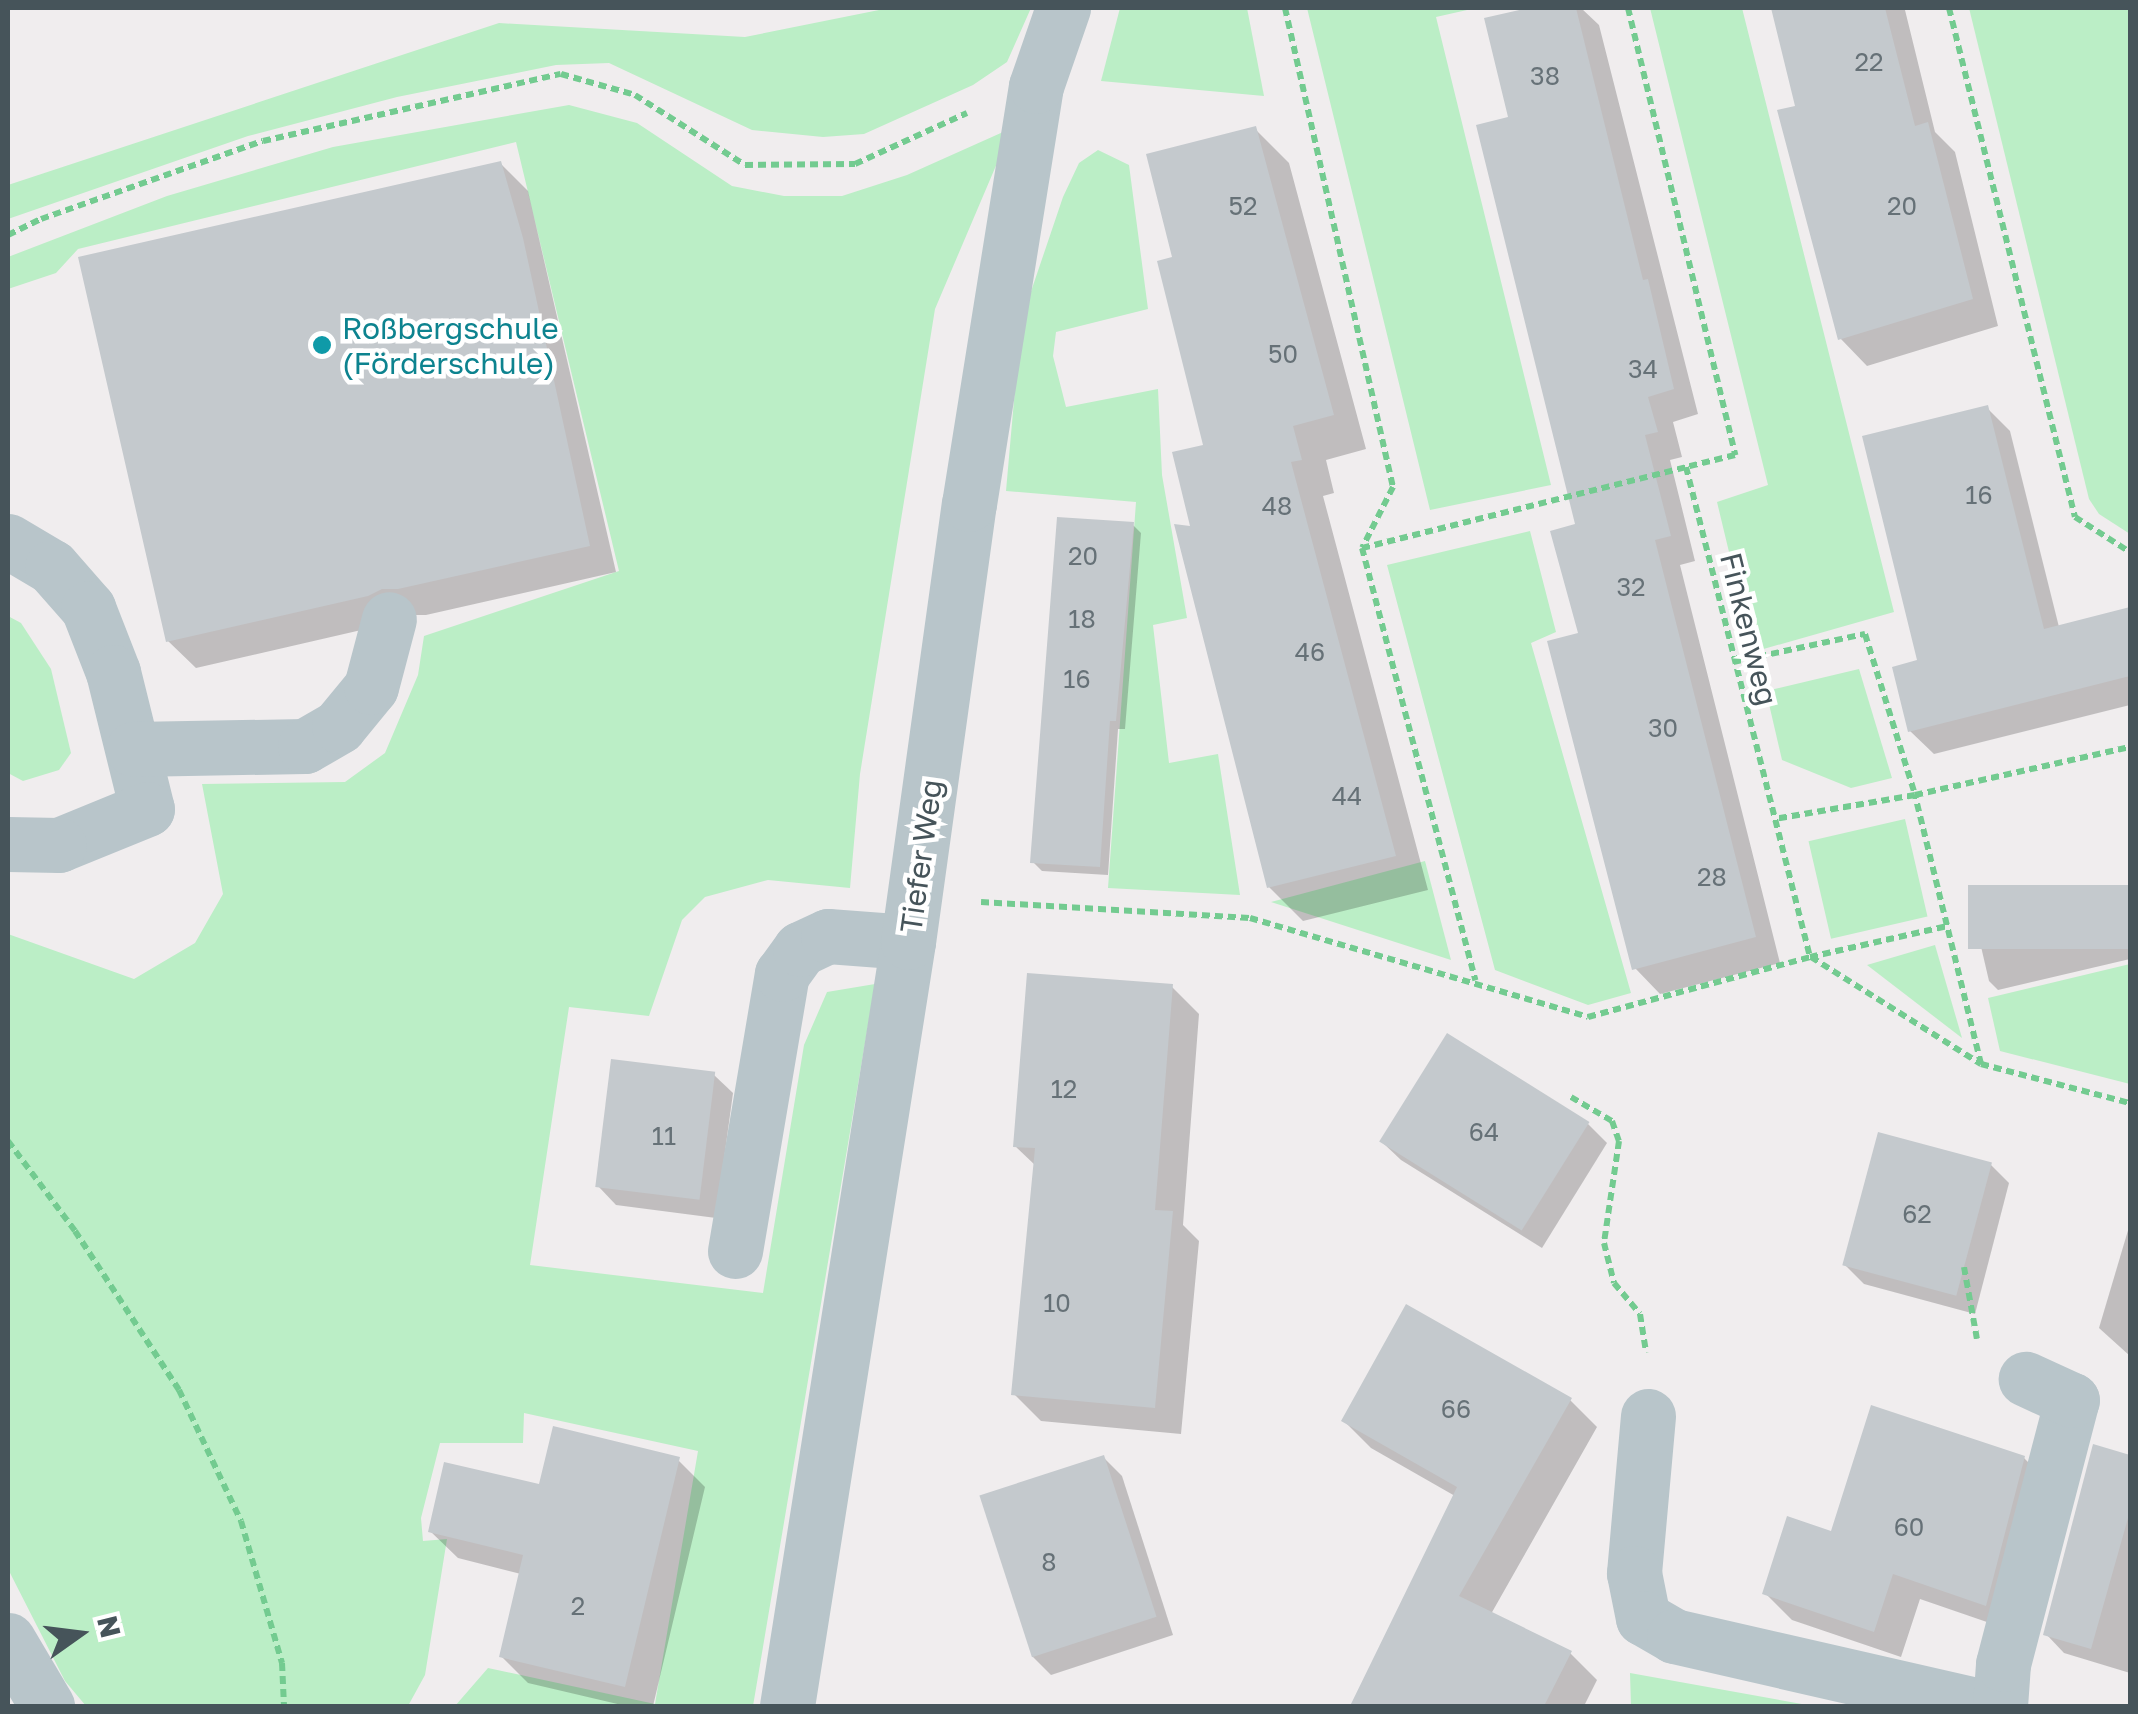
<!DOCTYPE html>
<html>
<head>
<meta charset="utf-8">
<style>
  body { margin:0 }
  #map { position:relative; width:2138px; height:1714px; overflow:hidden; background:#f0edee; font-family:"Golos Text",sans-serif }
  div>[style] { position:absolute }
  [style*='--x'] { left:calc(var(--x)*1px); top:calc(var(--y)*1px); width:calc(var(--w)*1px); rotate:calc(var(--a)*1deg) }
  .green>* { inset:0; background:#bbeec6; transform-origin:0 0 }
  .shadow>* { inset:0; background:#0003 }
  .building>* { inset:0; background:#c4c9cd; transform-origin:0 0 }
  .path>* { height:6px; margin-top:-3px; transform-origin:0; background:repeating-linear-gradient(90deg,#73cb90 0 8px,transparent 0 13px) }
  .minor>* { height:55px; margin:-27.5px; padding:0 27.5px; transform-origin:27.5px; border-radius:27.5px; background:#b8c5ca }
  .dots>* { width:28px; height:28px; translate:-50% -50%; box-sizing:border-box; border:5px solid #fff; border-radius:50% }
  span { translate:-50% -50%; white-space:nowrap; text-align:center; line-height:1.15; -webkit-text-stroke:9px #fff; paint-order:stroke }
  .number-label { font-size:25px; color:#667177 }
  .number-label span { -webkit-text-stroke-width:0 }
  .culture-label { font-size:30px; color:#0d838f }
  .left { translate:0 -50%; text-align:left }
  .street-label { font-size:30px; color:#46545a }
  .frame { position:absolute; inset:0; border:10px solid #46545a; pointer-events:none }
  .north { position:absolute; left:30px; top:1584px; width:100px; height:100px; -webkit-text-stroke:8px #fff; paint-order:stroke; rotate:76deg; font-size:28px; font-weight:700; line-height:40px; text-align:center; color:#46545a }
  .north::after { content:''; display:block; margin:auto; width:35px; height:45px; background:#46545a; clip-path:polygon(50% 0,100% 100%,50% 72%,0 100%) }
</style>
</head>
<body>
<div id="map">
  <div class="green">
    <div style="clip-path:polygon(889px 8px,1031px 8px,1007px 62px,973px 85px,864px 134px,823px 137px,752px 130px,609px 63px,556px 65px,397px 97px,248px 136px,8px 219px,8px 185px,499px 23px,745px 37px)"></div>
    <div style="clip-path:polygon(1120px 8px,1247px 8px,1264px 96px,1101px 81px)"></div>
    <div style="clip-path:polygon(1307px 8px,1476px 8px,1436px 17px,1551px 485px,1430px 510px)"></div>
    <div style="clip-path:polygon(1650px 8px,1742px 8px,1894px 612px,1753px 652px,1717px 502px,1768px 485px)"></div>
    <div style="clip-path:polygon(1969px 8px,2130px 8px,2130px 534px,2099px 514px,2089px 499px)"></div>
    <div style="clip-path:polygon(569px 105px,637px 123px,732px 186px,784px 196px,842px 196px,907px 175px,1012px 128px,935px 309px,860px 774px,850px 888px,768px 880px,705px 897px,682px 920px,649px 1016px,569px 1007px,530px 1265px,763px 1293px,804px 1045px,827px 992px,875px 984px,753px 1706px,455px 1706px,488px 1668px,655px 1704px,698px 1451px,524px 1413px,523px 1443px,440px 1443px,421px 1518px,423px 1541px,447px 1539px,425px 1675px,408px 1706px,86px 1706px,65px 1681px,8px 1569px,8px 934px,134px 979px,195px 943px,223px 894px,202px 784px,345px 782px,385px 753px,418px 675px,424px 636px,619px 571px,516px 142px,78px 249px,56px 273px,8px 289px,8px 257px,167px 196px,333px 147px)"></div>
    <div style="clip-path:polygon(1098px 150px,1129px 165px,1148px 309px,1056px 332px,1053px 356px,1066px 407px,1158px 389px,1162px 475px,1187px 618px,1153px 625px,1169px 763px,1218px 754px,1240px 895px,1108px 888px,1136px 502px,1006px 491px,1021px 321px,1063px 197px,1079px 163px)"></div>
    <div style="clip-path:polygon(1530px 531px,1556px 632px,1531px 643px,1631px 993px,1588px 1005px,1495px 970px,1387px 565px)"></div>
    <div style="clip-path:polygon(8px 616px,21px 623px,51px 669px,71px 753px,59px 770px,23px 781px,8px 773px)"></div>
    <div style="clip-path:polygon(1859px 669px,1892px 778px,1851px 788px,1782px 760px,1766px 691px)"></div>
    <div style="left:1905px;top:819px;width:100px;height:99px;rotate:77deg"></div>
    <div style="clip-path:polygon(1425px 861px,1451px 960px,1271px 902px)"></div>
    <div style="clip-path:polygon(1935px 945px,1962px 1038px,1867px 965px)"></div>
    <div style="clip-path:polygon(2130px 964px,2130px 1084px,2000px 1051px,1988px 998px)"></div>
    <div style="clip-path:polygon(1630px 1673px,1813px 1706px,1631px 1706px)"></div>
  </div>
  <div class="shadow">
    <div style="clip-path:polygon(1539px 8px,1581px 8px,1599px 25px,1698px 414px,1673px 422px,1682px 457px,1670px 460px,1695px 561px,1680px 565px,1780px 963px,1660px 994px,1635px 968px,1581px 635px,1578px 526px,1511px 119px,1487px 20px)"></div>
    <div style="clip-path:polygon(1782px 8px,1905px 10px,1935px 132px,1955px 152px,1998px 326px,1867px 366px,1840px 338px,1798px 107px,1774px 9px)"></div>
    <div style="clip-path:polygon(1255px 129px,1289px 163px,1366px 449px,1326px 460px,1334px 493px,1323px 496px,1428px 890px,1303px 921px,1269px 887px,1194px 528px,1206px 447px,1175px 259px)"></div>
    <div style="clip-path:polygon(501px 164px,528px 191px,616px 572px,426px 615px,410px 615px,396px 622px,196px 668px,168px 641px)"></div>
    <div style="clip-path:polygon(1987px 408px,2010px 431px,2059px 627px,2130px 610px,2130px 705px,1934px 754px,1910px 731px,1920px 662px)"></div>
    <div style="clip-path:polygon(1132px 524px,1141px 533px,1125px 729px,1118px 729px,1108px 875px,1042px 871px,1033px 862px)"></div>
    <div style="clip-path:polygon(2130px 888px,2130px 959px,1998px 990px,1989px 981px,1976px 925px)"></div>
    <div style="clip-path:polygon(1172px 987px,1199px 1014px,1183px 1225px,1199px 1241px,1181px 1434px,1041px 1421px,1014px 1394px,1036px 1166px,1015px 1146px)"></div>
    <div style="clip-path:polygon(714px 1075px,733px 1093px,716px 1218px,616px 1205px,598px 1186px)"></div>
    <div style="clip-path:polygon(1588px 1124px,1607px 1143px,1542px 1248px,1401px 1160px,1382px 1142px)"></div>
    <div style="clip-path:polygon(1990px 1164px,2009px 1183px,1975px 1314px,1864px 1284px,1846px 1266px)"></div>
    <div style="clip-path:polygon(2129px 1227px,2130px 1228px,2130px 1356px,2099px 1328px)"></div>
    <div style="clip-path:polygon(1570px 1400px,1597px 1427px,1491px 1614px,1570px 1653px,1597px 1680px,1584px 1706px,1355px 1706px,1455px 1496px,1371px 1448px,1344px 1421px)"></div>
    <div style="clip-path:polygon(2095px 1447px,2130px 1458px,2130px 1673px,2064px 1653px,2046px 1634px)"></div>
    <div style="clip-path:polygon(1104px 1458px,1122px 1476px,1173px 1635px,1051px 1675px,1032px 1656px)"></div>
    <div style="clip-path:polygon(2024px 1458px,2051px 1485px,2013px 1631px,1920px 1599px,1901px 1657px,1792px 1620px,1765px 1593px,1833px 1534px)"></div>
    <div style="clip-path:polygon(678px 1460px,705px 1487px,653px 1706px,626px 1706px,528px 1683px,501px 1656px,521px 1574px,458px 1558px,430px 1531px,541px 1487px)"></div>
  </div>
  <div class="building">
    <div style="clip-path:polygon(1528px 8px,1576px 8px,1643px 280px,1648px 279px,1674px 389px,1648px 397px,1658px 432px,1645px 435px,1671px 536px,1655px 540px,1756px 937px,1632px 970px,1547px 641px,1578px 633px,1550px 531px,1575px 524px,1476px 125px,1508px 117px,1484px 18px)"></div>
    <div style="clip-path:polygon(1771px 8px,1885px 8px,1915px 126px,1928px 122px,1973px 299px,1838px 340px,1777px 110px,1795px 106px)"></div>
    <div style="clip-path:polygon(1256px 126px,1334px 415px,1293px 426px,1302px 460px,1291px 462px,1396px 856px,1267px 888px,1174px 524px,1190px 526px,1172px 452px,1203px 445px,1157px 261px,1172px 257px,1146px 154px)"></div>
    <div style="clip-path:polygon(501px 161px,523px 238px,590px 546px,398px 589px,382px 589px,368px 596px,166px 642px,78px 257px)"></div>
    <div style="clip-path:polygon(1988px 405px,2044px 629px,2130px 607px,2130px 676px,1908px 732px,1892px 667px,1917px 660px,1862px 436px)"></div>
    <div style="clip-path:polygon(1057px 517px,1134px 522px,1116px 721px,1110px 721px,1100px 867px,1030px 863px)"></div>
    <div style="left:2130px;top:885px;width:64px;height:162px;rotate:90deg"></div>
    <div style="clip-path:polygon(1027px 973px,1173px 984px,1155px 1210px,1173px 1211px,1155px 1408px,1011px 1395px,1035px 1148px,1013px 1147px)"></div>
    <div style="left:1447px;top:1033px;width:168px;height:128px;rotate:32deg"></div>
    <div style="left:611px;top:1059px;width:105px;height:129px;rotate:7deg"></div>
    <div style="left:1878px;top:1132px;width:118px;height:138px;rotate:15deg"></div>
    <div style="clip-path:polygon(1406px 1304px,1572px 1398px,1459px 1596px,1572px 1651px,1544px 1706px,1350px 1706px,1457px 1487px,1341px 1421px)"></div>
    <div style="clip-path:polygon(1871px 1405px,2025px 1456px,1986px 1606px,1893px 1574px,1874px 1632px,1762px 1594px,1787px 1516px,1831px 1531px)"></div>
    <div style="clip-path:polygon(553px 1426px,680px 1457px,625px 1687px,499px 1657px,523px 1555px,428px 1532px,444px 1462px,539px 1484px)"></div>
    <div style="clip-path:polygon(2093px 1444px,2130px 1455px,2130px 1511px,2091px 1649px,2043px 1635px)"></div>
    <div style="left:1104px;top:1455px;width:170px;height:131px;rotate:72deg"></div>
  </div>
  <div class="path">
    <div style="--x:1285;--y:8;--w:491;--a:77.3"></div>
    <div style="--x:1393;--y:487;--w:68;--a:116.9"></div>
    <div style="--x:1362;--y:548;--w:447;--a:75.3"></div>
    <div style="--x:1628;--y:8;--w:460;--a:76.5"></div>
    <div style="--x:1735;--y:455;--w:50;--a:166.2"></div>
    <div style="--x:1686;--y:467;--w:505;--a:75.8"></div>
    <div style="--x:1949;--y:8;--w:524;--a:76.1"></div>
    <div style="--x:2075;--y:517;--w:65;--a:32.5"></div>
    <div style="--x:8;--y:235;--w:37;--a:-26"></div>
    <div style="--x:41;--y:219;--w:235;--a:-19.4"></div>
    <div style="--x:263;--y:141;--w:305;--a:-12.7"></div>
    <div style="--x:561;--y:74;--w:77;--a:15.8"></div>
    <div style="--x:635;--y:95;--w:130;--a:32.5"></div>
    <div style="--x:745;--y:165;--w:110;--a:-0.5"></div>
    <div style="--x:855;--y:164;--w:123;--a:-24.5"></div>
    <div style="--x:1362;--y:548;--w:334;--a:-14"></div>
    <div style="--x:1733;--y:662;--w:135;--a:-12"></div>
    <div style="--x:1865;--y:634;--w:169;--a:72.7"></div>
    <div style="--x:1915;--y:795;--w:142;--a:170.3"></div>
    <div style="--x:981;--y:902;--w:269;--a:3.4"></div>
    <div style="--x:1250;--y:918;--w:352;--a:16.3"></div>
    <div style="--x:1588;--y:1017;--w:230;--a:-15.1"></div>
    <div style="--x:1810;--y:957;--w:141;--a:-12.7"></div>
    <div style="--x:1811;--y:957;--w:201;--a:32.2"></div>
    <div style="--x:1981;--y:1064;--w:154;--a:14.7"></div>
    <div style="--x:1981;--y:1064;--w:277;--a:-103.8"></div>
    <div style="--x:1915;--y:795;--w:220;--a:-12.6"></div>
    <div style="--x:1571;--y:1097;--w:48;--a:30.3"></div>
    <div style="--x:1612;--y:1121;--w:21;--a:71"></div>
    <div style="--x:1619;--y:1141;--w:103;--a:98.4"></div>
    <div style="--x:1604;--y:1243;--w:41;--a:76"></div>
    <div style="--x:1614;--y:1283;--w:40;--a:50"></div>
    <div style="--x:1640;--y:1314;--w:39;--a:81"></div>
    <div style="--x:8;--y:1141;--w:112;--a:53.3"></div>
    <div style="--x:75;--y:1231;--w:190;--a:56.8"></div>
    <div style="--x:179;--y:1390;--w:145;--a:64.7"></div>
    <div style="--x:241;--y:1521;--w:148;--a:73.9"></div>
    <div style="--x:282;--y:1663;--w:43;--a:87.3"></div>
    <div style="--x:1964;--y:1267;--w:73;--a:79.8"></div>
  </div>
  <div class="minor">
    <div style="--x:8;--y:541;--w:51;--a:30.6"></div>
    <div style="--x:52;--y:567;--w:55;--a:48.7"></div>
    <div style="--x:88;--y:608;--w:69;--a:68.7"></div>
    <div style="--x:113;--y:672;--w:141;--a:76.1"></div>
    <div style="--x:147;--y:809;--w:95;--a:157.8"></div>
    <div style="--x:59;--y:845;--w:51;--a:-178.9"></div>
    <div style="--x:133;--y:749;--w:172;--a:-1"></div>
    <div style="--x:305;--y:746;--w:39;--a:-30"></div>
    <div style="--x:339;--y:726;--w:50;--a:-50.6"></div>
    <div style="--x:371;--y:687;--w:70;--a:-75.2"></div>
    <div style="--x:735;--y:1251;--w:281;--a:-80.4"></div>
    <div style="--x:782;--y:974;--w:31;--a:-54"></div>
    <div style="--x:800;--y:949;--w:31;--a:-25"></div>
    <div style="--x:828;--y:936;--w:80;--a:4.3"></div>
    <div style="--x:1648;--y:1416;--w:158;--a:95.1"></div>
    <div style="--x:1634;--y:1573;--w:46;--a:78.7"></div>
    <div style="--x:1643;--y:1618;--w:36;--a:30"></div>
    <div style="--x:1674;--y:1636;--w:313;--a:12.9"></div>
    <div style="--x:8;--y:1640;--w:77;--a:59.4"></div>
    <div style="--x:787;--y:1706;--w:774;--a:-81"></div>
    <div style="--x:908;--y:942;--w:442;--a:-82.1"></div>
    <div style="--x:969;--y:504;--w:423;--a:-80.9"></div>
    <div style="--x:1036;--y:86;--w:83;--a:-70.9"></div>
    <div style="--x:2000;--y:1706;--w:42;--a:-85.9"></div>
    <div style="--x:2003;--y:1664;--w:273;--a:-75.4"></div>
    <div style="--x:2072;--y:1400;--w:51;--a:-155.5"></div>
  </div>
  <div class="dots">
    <div style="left:322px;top:345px;background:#0f9aa8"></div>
  </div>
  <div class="number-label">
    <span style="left:1869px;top:62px">22</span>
    <span style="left:1545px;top:76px">38</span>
    <span style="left:1243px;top:206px">52</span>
    <span style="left:1902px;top:206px">20</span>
    <span style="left:1283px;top:354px">50</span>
    <span style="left:1643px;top:369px">34</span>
    <span style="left:1979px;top:495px">16</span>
    <span style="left:1277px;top:506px">48</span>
    <span style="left:1083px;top:556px">20</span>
    <span style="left:1631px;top:587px">32</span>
    <span style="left:1082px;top:619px">18</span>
    <span style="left:1310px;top:652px">46</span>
    <span style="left:1077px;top:679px">16</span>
    <span style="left:1663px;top:728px">30</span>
    <span style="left:1347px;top:796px">44</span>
    <span style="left:1712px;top:877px">28</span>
    <span style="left:1064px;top:1089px">12</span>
    <span style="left:1484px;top:1132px">64</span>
    <span style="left:664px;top:1136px">11</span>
    <span style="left:1917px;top:1214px">62</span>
    <span style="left:1057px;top:1303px">10</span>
    <span style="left:1456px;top:1409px">66</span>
    <span style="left:1909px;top:1527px">60</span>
    <span style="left:1049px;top:1562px">8</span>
    <span style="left:578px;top:1606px">2</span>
  </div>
  <div class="culture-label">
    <span class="left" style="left:342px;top:345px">Roßbergschule<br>(Förderschule)</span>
  </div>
  <div class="street-label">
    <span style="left:1749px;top:629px;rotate:76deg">Finkenweg</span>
    <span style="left:921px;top:856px;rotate:-82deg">Tiefer Weg</span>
  </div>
  <div class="frame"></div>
  <div class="north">N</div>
</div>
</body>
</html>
